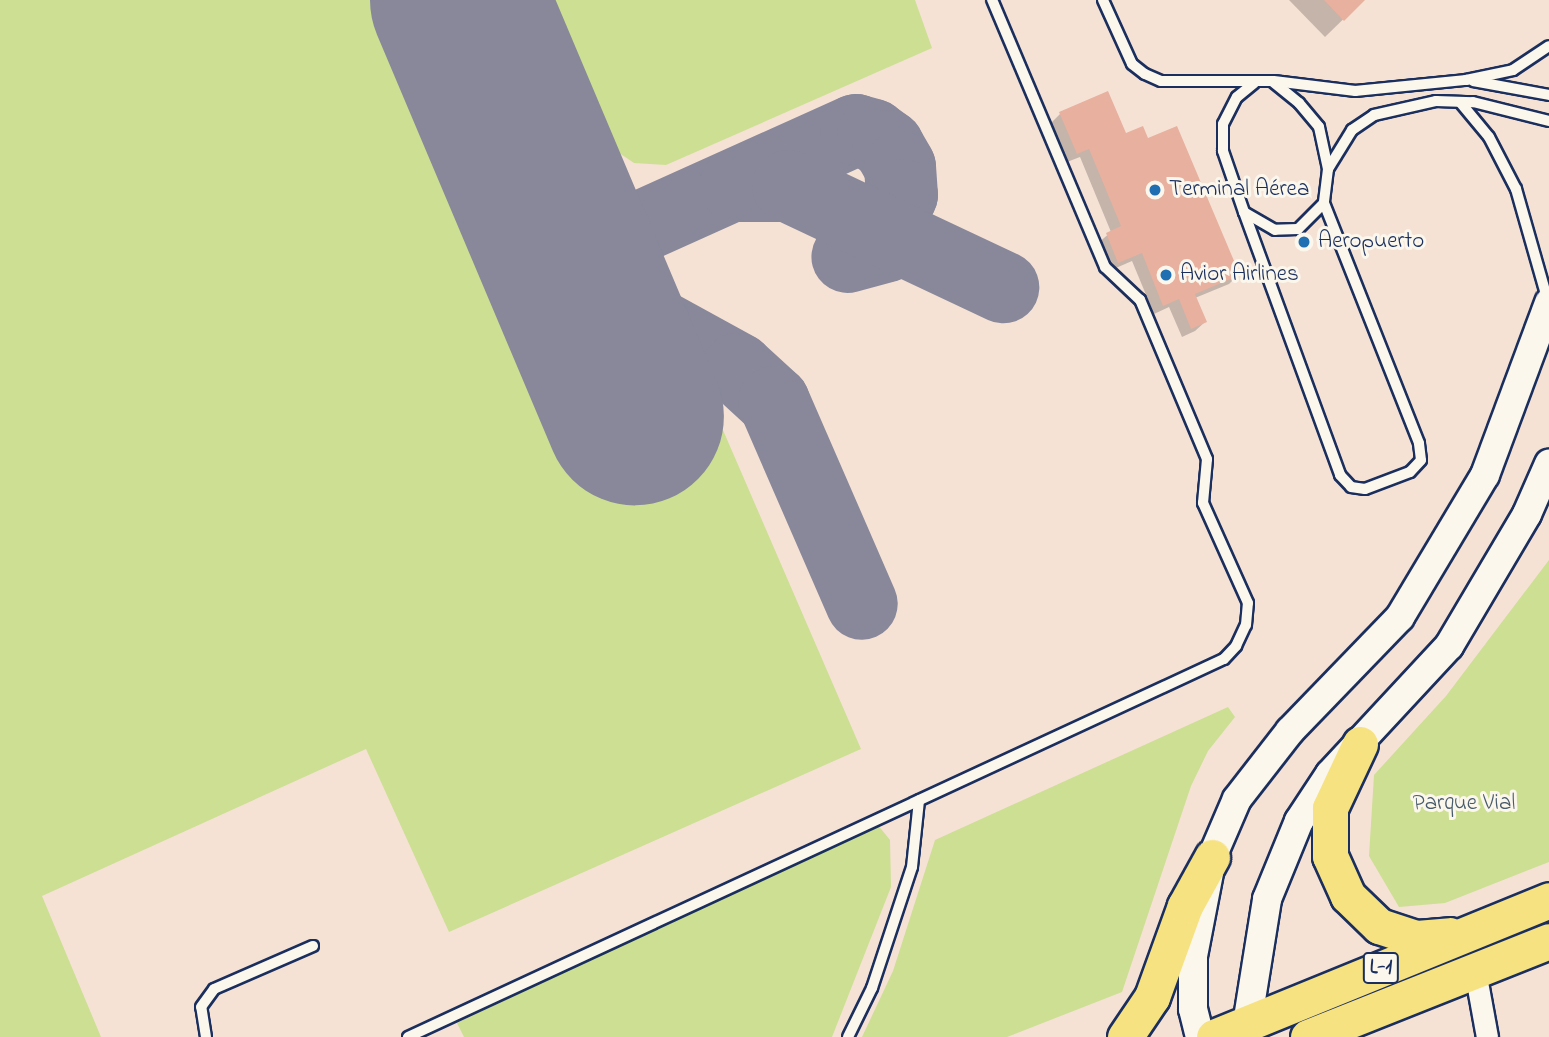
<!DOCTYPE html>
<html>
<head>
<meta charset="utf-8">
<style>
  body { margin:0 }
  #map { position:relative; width:1549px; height:1037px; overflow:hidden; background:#f5e2d5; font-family:"Indie Flower",sans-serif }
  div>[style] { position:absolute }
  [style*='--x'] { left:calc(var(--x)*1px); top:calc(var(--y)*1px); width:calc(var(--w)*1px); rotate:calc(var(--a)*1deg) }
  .green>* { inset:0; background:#ccdf93 }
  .shadow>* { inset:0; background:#0003 }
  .taxiway>* { height:72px; margin:-36px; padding:0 36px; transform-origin:36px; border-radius:36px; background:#88889a }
  .runway>* { height:178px; margin:-89px; padding:0 89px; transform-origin:89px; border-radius:89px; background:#88889a }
  .building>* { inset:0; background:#e8b09e }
  .roads { filter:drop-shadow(2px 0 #1b2f5e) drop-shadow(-2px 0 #1b2f5e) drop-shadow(0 2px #1b2f5e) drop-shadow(0 -2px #1b2f5e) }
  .service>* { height:10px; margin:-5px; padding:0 5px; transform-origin:5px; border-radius:5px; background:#fbf7ec }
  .minor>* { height:21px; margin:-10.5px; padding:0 10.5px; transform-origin:10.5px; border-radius:10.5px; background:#fbf7ec }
  .tertiary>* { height:28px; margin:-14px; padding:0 14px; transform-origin:14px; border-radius:14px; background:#fbf7ec }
  .primary>* { height:35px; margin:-17.5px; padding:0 17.5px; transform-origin:17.5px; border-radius:17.5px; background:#f7e281 }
  .dots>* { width:19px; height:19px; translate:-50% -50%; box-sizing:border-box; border:4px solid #fbf7ec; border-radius:50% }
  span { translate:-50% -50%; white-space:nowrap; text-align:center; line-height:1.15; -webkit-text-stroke:6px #fbf7ec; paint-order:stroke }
  .shield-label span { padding:2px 5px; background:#fbf7ec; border:2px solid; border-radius:5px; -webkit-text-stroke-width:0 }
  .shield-label { font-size:21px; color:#1b2f5e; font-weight:700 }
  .poi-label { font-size:23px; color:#1b2f5e }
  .left { translate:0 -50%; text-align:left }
  .park-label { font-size:23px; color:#475b6b }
</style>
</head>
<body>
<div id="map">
  <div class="green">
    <div style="clip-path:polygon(0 0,376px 0,571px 460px,713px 407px,861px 749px,449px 932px,366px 749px,42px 896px,101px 1037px,0 1037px)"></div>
    <div style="clip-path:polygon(547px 0,915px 0,932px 48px,666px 165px,634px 163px,600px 140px)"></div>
    <div style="clip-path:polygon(1549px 560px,1549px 862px,1445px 903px,1399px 907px,1369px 856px,1374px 775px,1446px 696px)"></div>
    <div style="clip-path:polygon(1228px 707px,1235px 717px,1208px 751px,1191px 786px,1122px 992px,1007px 1037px,862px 1037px,893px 971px,935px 840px)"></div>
    <div style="clip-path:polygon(877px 824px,890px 840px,891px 887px,832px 1037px,464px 1037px,457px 1023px)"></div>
  </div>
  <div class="shadow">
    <div style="clip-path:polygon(1289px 0,1363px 0,1325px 37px)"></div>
    <div style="clip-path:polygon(1060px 114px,1147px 140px,1238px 275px,1229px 284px,1195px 298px,1205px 322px,1195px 331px,1182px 337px,1169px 307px,1154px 314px,1132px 261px,1109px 271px,1097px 244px,1111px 232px,1080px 157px,1067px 162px,1051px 123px)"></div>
  </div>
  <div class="taxiway">
    <div style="--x:522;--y:150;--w:43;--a:62.2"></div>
    <div style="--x:542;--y:188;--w:30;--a:49"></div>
    <div style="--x:562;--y:211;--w:28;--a:32"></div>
    <div style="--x:586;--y:226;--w:43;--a:7.9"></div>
    <div style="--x:629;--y:232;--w:249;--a:-24.2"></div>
    <div style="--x:856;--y:130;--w:18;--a:16"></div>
    <div style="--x:873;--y:135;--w:19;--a:36"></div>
    <div style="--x:888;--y:146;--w:24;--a:60"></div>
    <div style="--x:900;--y:167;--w:28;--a:86"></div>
    <div style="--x:902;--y:195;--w:38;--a:118"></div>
    <div style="--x:884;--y:229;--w:17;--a:77"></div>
    <div style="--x:888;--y:246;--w:42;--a:165"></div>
    <div style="--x:735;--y:186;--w:53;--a:0"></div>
    <div style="--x:788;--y:186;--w:238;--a:25.2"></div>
    <div style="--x:578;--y:281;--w:183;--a:28.8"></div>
    <div style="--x:738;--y:369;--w:49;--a:42.5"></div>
    <div style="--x:774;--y:402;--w:220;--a:66.5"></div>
  </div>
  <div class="runway">
    <div style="--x:459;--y:0;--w:452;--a:67.1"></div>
  </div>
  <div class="building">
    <div style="clip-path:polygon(1324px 0,1365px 0,1344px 21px)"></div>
    <div style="clip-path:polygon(1108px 91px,1126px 133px,1143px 126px,1148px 138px,1177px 126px,1240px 275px,1195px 294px,1207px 322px,1191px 329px,1179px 299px,1163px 306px,1142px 253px,1118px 263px,1106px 233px,1121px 226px,1089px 149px,1077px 154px,1059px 112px)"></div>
  </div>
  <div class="roads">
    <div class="service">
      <div style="--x:1103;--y:0;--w:70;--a:65.6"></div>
      <div style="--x:1132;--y:64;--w:16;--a:38"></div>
      <div style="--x:1145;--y:74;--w:17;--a:24"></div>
      <div style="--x:1161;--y:81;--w:111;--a:0"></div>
      <div style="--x:1272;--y:81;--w:35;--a:39"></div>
      <div style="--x:1299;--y:103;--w:31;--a:50"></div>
      <div style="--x:1319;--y:127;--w:43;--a:77.9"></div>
      <div style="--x:1328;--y:169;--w:34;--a:97"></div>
      <div style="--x:1324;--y:203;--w:37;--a:135"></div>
      <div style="--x:1298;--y:229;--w:23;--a:178"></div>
      <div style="--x:1275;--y:230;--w:36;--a:-150"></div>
      <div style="--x:1244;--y:212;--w:65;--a:-109"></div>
      <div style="--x:1223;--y:151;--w:27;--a:-90"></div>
      <div style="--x:1223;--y:124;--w:30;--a:-63"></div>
      <div style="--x:1237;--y:97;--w:22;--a:-39"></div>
      <div style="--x:1274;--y:81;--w:82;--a:7"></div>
      <div style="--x:1355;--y:91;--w:112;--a:-5.7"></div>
      <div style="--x:1466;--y:80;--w:48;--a:-12"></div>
      <div style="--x:1513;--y:70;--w:43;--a:-33.7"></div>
      <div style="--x:1473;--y:81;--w:77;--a:10.4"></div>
      <div style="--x:1460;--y:102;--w:45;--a:50.4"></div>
      <div style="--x:1489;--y:137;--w:59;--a:62.6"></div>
      <div style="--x:1516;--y:189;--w:116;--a:74.1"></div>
      <div style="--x:1328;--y:169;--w:46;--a:-58.4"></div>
      <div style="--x:1352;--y:130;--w:27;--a:-34"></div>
      <div style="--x:1374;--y:115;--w:64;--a:-12.7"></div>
      <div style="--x:1436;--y:101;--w:37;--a:2"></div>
      <div style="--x:1473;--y:102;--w:78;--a:14"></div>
      <div style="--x:1244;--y:212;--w:280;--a:69.9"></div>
      <div style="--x:1340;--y:475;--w:16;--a:47"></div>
      <div style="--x:1351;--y:487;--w:14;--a:8"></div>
      <div style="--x:1365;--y:489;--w:48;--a:-20.7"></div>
      <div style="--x:1410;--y:472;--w:16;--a:-47"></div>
      <div style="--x:1421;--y:460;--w:17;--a:-97"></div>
      <div style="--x:1419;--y:443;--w:258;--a:-111.6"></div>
      <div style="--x:206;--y:1037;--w:30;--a:-99"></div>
      <div style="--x:201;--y:1007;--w:22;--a:-54"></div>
      <div style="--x:214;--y:989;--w:108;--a:-23.5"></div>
      <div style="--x:408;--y:1037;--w:899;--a:-24.86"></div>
      <div style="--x:1224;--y:659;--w:18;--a:-47"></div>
      <div style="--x:1236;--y:646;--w:23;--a:-65"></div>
      <div style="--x:1246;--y:625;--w:22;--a:-85"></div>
      <div style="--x:1248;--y:603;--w:110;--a:-114.2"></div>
      <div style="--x:1203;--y:503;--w:44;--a:-84.8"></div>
      <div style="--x:1207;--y:459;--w:173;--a:-112.8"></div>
      <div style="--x:1140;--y:300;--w:48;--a:-136.7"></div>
      <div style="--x:1105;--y:267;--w:290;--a:-112.9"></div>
      <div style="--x:848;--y:1037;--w:55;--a:-63.9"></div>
      <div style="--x:872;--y:988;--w:127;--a:-71.7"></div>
      <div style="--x:912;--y:867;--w:67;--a:-84"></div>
    </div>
    <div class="minor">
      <div style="--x:1475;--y:971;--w:67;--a:79.7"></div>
    </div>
    <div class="tertiary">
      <div style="--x:1200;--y:1037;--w:29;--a:-104"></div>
      <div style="--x:1193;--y:1009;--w:53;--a:-90"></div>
      <div style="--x:1193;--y:956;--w:101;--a:-79.1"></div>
      <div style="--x:1212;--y:857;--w:63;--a:-66.7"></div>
      <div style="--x:1237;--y:799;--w:86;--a:-52.1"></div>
      <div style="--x:1290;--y:731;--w:158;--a:-46"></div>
      <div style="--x:1400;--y:617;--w:165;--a:-59.1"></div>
      <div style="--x:1485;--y:475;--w:184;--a:-69.6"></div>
      <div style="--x:1245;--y:1037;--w:140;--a:-80.9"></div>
      <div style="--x:1267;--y:899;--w:84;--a:-67.7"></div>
      <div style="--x:1299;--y:821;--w:56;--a:-56.6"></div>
      <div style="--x:1330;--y:774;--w:175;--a:-47.1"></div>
      <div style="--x:1449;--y:646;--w:153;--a:-59.4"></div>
      <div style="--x:1527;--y:514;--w:55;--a:-66.3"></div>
    </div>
    <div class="primary">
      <div style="--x:1360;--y:744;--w:71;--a:115.1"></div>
      <div style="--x:1330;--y:808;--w:48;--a:90"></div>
      <div style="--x:1330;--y:856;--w:44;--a:65.8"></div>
      <div style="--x:1348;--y:896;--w:43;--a:44.1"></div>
      <div style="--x:1379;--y:926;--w:40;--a:18"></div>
      <div style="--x:1417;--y:938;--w:33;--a:-5"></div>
      <div style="--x:1125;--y:1037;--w:48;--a:-56"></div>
      <div style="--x:1152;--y:997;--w:97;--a:-70.1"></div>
      <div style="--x:1185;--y:906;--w:56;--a:-61.1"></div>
      <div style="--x:1214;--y:1037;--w:362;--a:-22.2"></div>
      <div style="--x:1308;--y:1037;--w:259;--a:-21.7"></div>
    </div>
  </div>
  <div class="dots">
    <div style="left:1155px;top:190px;background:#1f6fb2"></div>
    <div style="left:1304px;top:242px;background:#1f6fb2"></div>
    <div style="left:1166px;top:275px;background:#1f6fb2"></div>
  </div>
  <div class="shield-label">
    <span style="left:1381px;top:968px">L-1</span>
  </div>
  <div class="poi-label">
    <span class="left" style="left:1169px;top:190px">Terminal Aérea</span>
    <span class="left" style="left:1318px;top:242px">Aeropuerto</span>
    <span class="left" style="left:1180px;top:275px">Avior Airlines</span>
  </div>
  <div class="park-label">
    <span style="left:1464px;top:804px">Parque Vial</span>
  </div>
</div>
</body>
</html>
